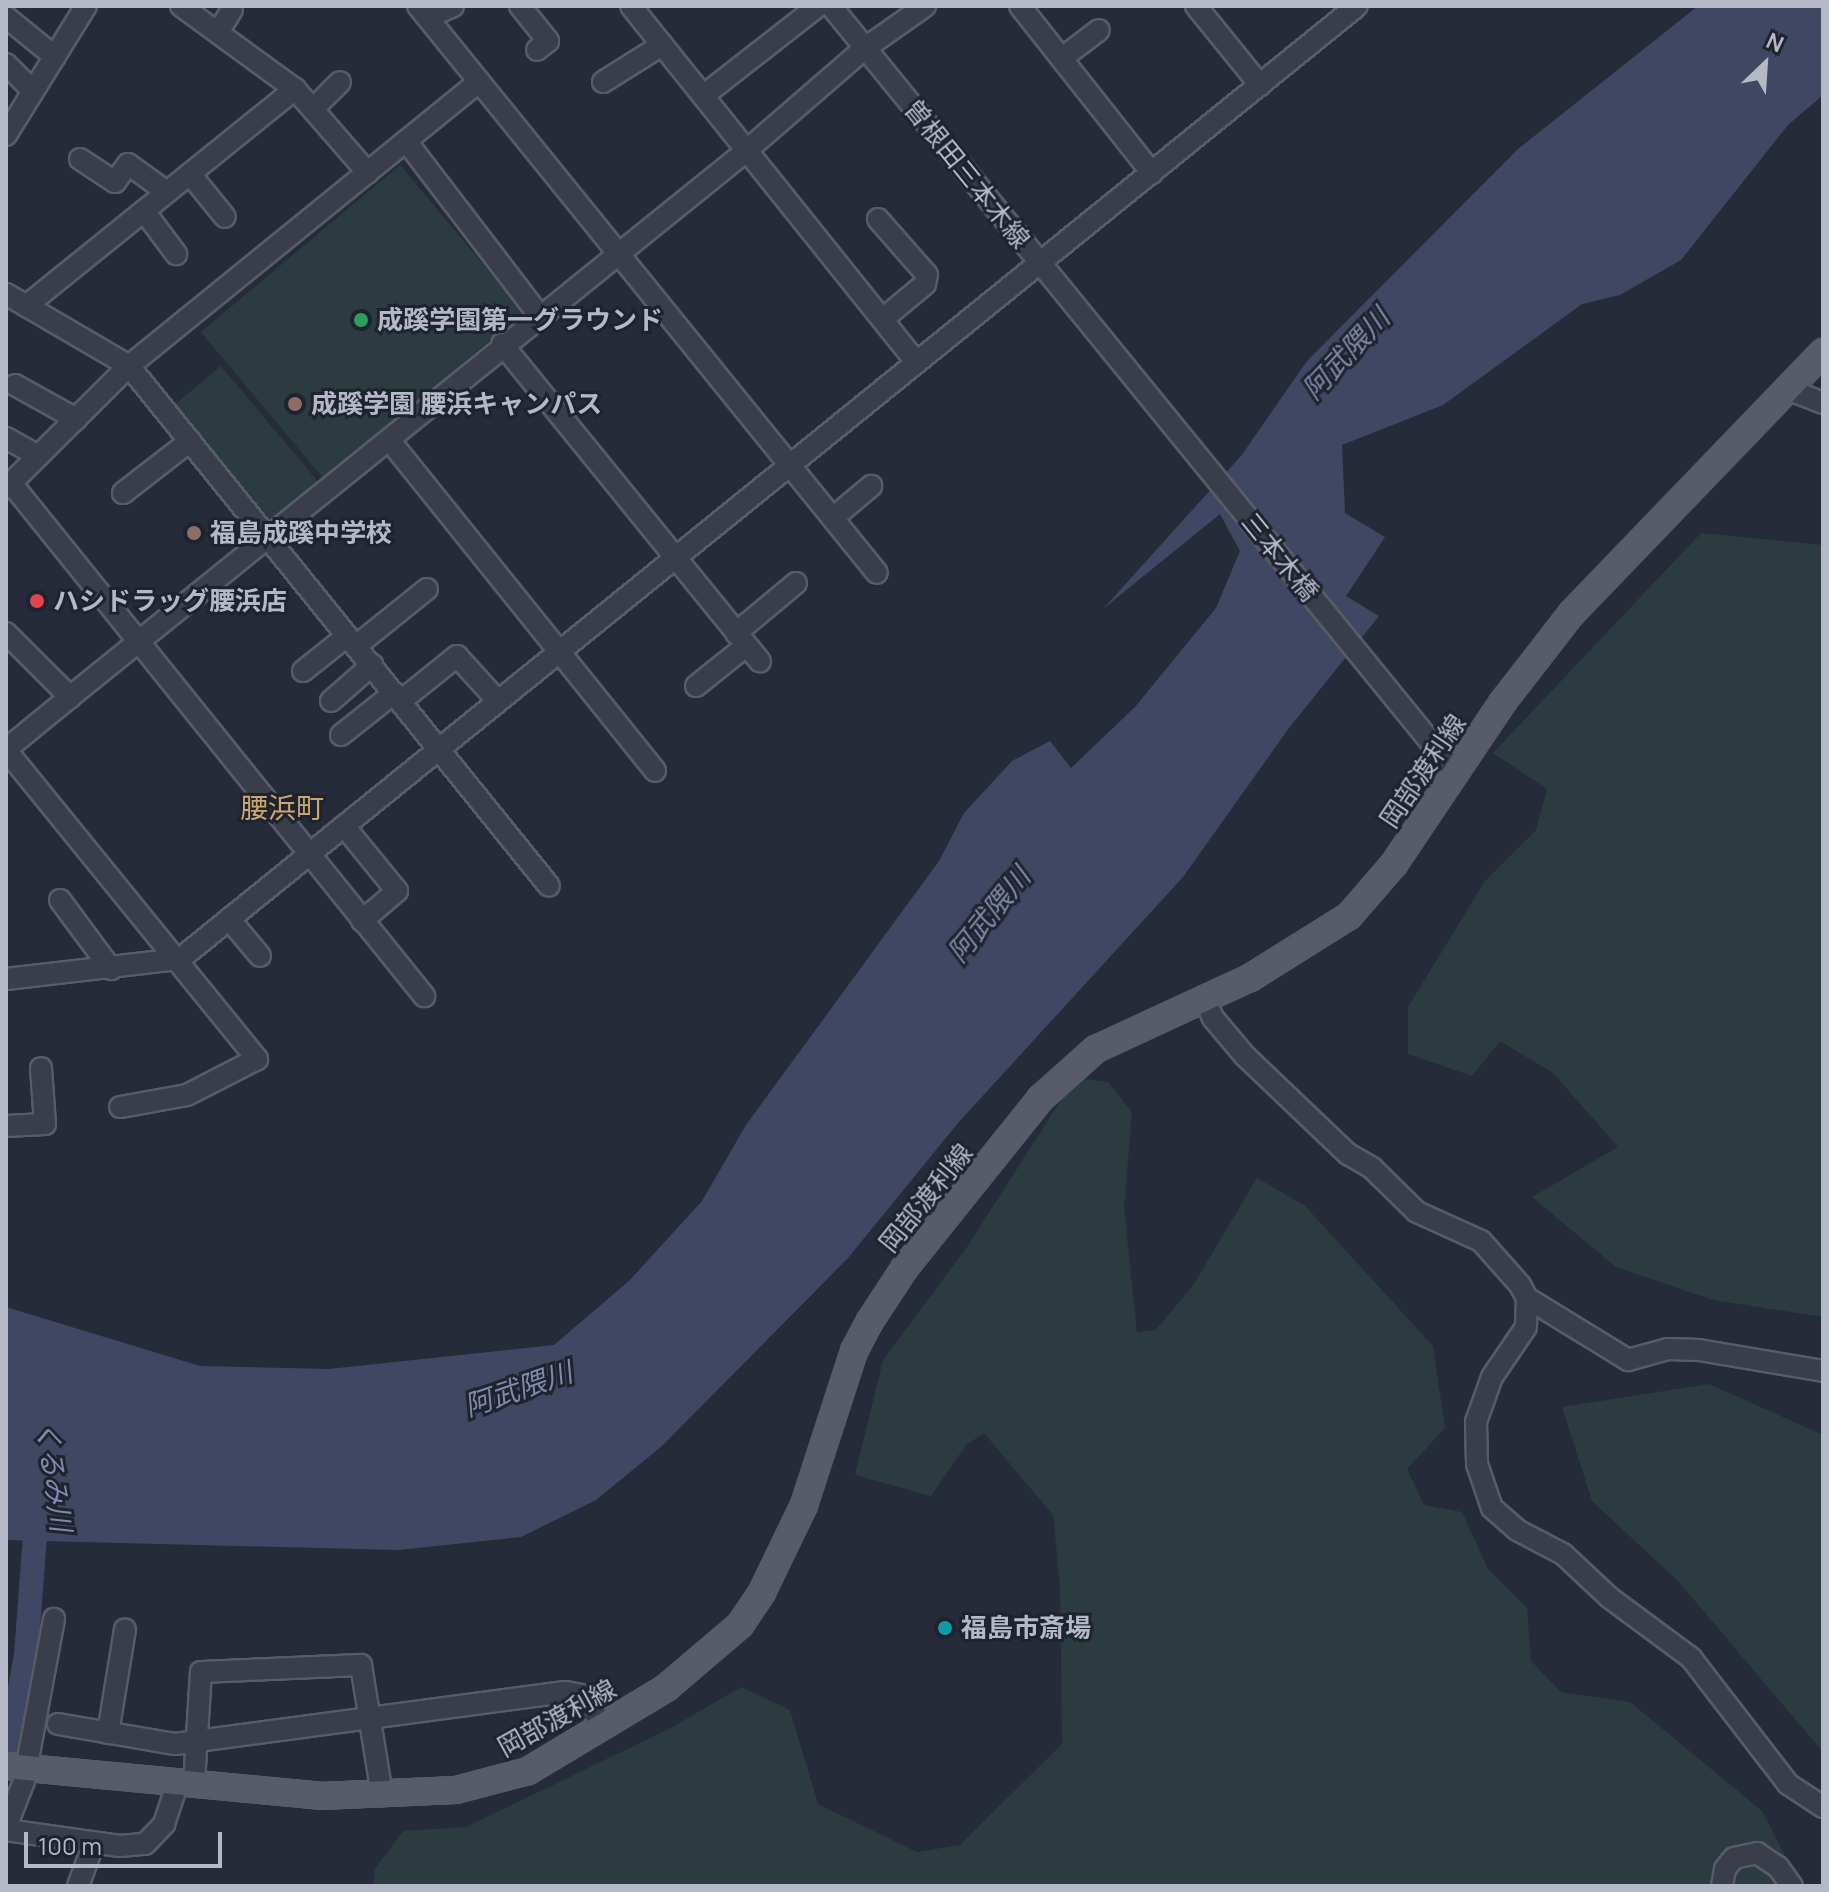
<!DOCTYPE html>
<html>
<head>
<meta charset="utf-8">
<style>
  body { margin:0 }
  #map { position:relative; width:1829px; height:1892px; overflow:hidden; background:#262b3a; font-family:Manrope,"Noto Sans JP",sans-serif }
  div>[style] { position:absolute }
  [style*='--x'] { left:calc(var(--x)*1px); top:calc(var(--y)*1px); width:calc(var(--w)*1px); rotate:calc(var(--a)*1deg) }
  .green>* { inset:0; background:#2c3b3f; transform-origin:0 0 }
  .water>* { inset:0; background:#404763 }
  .river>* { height:24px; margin:-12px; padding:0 12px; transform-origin:12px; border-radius:12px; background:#404763 }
  .roads { filter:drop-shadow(2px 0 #585b68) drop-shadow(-2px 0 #585b68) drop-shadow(0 2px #585b68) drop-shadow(0 -2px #585b68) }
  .minor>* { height:20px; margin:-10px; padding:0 10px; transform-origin:10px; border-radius:10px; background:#3a3d4a }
  .major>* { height:24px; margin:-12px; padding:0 12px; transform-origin:12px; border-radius:12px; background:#585c6a }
  .dots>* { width:22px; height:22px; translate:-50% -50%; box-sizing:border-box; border:4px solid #1f222f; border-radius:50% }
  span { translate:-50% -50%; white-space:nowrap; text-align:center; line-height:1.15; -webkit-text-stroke:6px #1f222f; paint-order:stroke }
  .street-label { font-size:26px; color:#b5b8c6 }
  .poi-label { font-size:26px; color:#b5b8c6; font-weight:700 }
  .left { translate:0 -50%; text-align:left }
  .water-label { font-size:28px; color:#818aaa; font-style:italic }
  .neighbourhood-label { font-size:28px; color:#c7a86f }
  .frame { position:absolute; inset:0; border:8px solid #b5b8c6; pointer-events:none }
  .north { position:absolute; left:1725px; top:24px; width:80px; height:80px; -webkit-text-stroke:6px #1f222f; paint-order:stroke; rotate:25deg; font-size:22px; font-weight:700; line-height:32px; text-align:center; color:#b5b8c6 }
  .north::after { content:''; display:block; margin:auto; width:28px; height:36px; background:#b5b8c6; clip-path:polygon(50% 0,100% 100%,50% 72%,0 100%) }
  .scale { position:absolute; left:24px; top:1832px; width:198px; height:36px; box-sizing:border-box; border:4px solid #b5b8c6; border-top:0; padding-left:10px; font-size:24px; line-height:28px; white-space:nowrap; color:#b5b8c6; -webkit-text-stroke:6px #1f222f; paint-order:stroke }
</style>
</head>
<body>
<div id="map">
  <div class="green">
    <div style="left:400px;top:165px;width:192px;height:260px;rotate:50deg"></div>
    <div style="left:221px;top:366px;width:154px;height:61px;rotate:50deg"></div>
    <div style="clip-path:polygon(1701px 533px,1823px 545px,1823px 1317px,1713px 1300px,1616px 1267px,1532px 1197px,1618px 1147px,1553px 1073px,1500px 1041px,1472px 1076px,1408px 1054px,1408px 1007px,1485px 881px,1536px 830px,1547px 789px,1493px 753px)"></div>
    <div style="clip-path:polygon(1075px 1078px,1108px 1082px,1132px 1112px,1124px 1208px,1137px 1332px,1156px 1330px,1194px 1284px,1257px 1178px,1305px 1206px,1433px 1346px,1445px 1428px,1407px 1469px,1424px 1505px,1462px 1512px,1488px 1569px,1527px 1608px,1531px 1661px,1561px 1692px,1630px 1702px,1762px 1811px,1800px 1886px,374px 1886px,374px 1870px,403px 1831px,466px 1827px,671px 1728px,741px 1687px,790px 1710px,818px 1804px,917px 1852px,960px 1845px,1062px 1744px,1060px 1584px,1053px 1515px,984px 1433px,966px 1445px,931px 1496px,855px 1475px,883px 1360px,967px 1247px)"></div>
    <div style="clip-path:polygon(1709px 1384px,1823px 1435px,1823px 1752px,1678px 1581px,1592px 1501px,1562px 1407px)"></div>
  </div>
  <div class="water">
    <div style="clip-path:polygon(1698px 6px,1823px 6px,1823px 95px,1788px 125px,1681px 260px,1620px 295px,1582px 304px,1443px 405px,1342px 445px,1345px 513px,1385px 537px,1346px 596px,1379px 616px,1289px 728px,1183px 877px,958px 1123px,848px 1258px,662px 1446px,596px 1500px,521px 1537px,398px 1550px,6px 1540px,6px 1307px,200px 1366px,329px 1369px,554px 1345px,630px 1280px,702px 1201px,746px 1125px,939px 861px,964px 813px,1012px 761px,1050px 741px,1071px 768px,1135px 707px,1216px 608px,1240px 551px,1220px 514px,1103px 609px,1241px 456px,1307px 361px,1518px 149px)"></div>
  </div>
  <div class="river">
    <div style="--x:6;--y:1765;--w:112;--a:-79.7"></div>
    <div style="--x:26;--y:1655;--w:119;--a:-85.7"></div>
    <div style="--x:35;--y:1536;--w:25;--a:-99"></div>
  </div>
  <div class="roads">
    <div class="minor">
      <div style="--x:181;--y:6;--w:141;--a:36.1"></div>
      <div style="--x:295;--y:89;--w:111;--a:49"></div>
      <div style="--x:418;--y:6;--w:729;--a:51.01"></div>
      <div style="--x:520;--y:6;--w:45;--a:51.3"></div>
      <div style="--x:548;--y:41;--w:14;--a:141"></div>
      <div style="--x:631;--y:6;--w:457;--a:51.3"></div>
      <div style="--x:831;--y:6;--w:988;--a:50.83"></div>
      <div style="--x:1020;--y:6;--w:213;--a:51.7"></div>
      <div style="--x:1196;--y:6;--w:102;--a:51"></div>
      <div style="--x:430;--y:16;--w:25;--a:-23"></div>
      <div style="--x:6;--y:17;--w:63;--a:39.2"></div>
      <div style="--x:218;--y:32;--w:26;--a:-58"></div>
      <div style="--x:1062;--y:58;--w:46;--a:-37.1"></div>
      <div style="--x:6;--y:64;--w:38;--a:45"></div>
      <div style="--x:603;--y:82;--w:70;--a:-32.1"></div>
      <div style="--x:703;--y:96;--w:146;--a:-38"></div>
      <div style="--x:313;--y:109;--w:38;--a:-45"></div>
      <div style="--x:6;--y:135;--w:152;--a:-58.2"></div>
      <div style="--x:406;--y:141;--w:219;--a:52.6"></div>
      <div style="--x:80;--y:159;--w:42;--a:33.3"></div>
      <div style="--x:115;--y:182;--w:22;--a:-54"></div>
      <div style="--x:128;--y:164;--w:48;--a:35.7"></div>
      <div style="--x:190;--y:174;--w:55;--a:50.9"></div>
      <div style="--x:144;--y:211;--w:54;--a:53.3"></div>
      <div style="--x:878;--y:219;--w:74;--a:48.8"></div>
      <div style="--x:927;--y:275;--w:9;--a:103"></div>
      <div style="--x:925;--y:284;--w:55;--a:140.2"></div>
      <div style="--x:6;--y:294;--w:143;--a:30.3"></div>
      <div style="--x:129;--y:366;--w:668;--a:51.07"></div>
      <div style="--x:26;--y:306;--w:346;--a:-38.9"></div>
      <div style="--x:502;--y:344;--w:409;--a:50.9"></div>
      <div style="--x:15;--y:385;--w:70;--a:29.1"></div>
      <div style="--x:1787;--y:389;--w:39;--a:21"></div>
      <div style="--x:6;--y:438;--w:37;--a:29"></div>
      <div style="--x:390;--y:441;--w:423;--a:51.2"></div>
      <div style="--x:11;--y:483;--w:659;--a:51.16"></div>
      <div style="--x:6;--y:488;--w:173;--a:-44.8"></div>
      <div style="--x:129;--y:366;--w:450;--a:-39.1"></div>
      <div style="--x:123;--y:493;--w:85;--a:-37.8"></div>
      <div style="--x:833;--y:518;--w:50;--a:-40.1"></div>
      <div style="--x:6;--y:633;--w:91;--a:45"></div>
      <div style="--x:736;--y:633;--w:78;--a:-39.8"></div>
      <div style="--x:356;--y:646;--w:91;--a:-38.8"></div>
      <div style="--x:303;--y:671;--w:56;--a:-38.5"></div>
      <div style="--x:696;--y:686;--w:64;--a:-38.7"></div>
      <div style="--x:331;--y:701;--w:55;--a:-41.3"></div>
      <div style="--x:401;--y:701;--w:72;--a:-38.8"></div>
      <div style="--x:457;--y:656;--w:61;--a:47.7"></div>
      <div style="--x:341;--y:735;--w:68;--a:-38.4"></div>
      <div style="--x:10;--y:755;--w:8;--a:-97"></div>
      <div style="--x:9;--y:747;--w:79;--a:-39.3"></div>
      <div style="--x:70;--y:697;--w:868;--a:-38.92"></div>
      <div style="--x:745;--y:152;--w:157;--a:-40.9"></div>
      <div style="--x:864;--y:49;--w:75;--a:-35.2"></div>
      <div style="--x:10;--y:755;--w:392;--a:50.9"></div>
      <div style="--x:257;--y:1059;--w:79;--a:152.8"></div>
      <div style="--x:187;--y:1095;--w:68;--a:169.8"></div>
      <div style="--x:344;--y:826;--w:84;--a:50.8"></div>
      <div style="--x:397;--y:891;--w:46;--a:139.4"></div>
      <div style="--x:60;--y:900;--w:86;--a:53.5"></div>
      <div style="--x:229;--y:919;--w:48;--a:50"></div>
      <div style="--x:6;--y:979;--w:175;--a:-6.6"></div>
      <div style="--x:180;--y:959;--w:1514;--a:-39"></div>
      <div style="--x:1204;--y:997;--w:23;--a:67"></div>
      <div style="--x:1213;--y:1018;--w:50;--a:49.9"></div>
      <div style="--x:1245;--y:1056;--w:142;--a:43.6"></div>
      <div style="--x:1348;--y:1154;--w:28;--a:30"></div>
      <div style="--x:1372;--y:1168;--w:63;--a:44.4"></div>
      <div style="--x:1417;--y:1212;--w:70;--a:24.4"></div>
      <div style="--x:1481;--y:1241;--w:59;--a:48.4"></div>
      <div style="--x:1520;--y:1285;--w:15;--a:62"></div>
      <div style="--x:1527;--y:1298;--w:29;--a:92"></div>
      <div style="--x:1526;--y:1327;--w:60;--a:124.2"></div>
      <div style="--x:1492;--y:1377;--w:48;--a:109.6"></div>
      <div style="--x:1476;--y:1422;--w:42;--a:88.6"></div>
      <div style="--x:1477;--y:1464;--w:46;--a:71.2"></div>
      <div style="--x:1492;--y:1508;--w:33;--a:41"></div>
      <div style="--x:1517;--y:1530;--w:52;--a:27.6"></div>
      <div style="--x:1563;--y:1554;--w:64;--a:43.1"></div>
      <div style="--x:1610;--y:1598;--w:101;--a:36.5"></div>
      <div style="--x:1691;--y:1658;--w:159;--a:52.4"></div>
      <div style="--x:1788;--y:1784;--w:42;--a:33.3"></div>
      <div style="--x:6;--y:1126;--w:39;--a:-3"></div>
      <div style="--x:45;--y:1124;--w:56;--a:-94.1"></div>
      <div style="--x:1527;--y:1298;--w:119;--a:31.5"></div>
      <div style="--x:1628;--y:1360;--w:41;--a:-15.4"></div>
      <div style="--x:1668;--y:1349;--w:31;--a:2"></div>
      <div style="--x:1699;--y:1350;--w:126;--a:9.6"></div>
      <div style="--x:58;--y:1724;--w:119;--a:9.7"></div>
      <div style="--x:175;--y:1744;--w:394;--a:-7.6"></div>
      <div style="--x:566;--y:1692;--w:15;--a:11"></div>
      <div style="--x:581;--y:1695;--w:39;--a:53"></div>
      <div style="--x:108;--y:1733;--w:105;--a:-80.7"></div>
      <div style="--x:194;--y:1783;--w:111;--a:-86.4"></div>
      <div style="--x:201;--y:1672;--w:160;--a:-2.5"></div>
      <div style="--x:361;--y:1665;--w:132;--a:80.8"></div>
      <div style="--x:6;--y:1827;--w:49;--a:-68.6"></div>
      <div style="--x:24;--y:1781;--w:165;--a:-79.5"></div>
      <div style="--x:6;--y:1830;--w:115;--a:8"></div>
      <div style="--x:120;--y:1846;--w:25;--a:-5"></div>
      <div style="--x:145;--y:1844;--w:28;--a:-46"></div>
      <div style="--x:164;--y:1824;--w:44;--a:-71.6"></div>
      <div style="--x:78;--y:1886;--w:46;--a:-69.6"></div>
      <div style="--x:1722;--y:1886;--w:17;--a:-80"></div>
      <div style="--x:1725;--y:1869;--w:14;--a:-51"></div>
      <div style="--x:1734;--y:1858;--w:24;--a:-12"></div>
      <div style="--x:1757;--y:1853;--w:25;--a:34"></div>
      <div style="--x:1778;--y:1867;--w:24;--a:54"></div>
    </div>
    <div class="major">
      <div style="--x:6;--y:1766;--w:316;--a:5.4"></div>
      <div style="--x:321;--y:1796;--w:135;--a:-2.5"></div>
      <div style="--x:456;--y:1790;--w:74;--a:-14.8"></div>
      <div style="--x:528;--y:1771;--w:161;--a:-31"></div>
      <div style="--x:666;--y:1688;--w:97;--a:-40.4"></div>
      <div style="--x:740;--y:1625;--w:40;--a:-56"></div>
      <div style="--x:762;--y:1592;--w:97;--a:-64.2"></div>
      <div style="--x:804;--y:1505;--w:162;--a:-72"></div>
      <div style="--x:854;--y:1351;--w:34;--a:-62"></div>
      <div style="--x:870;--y:1321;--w:62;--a:-56.8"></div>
      <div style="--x:904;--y:1269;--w:219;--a:-51.3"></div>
      <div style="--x:1041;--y:1098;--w:74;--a:-41.7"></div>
      <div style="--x:1096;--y:1049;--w:170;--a:-24.8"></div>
      <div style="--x:1250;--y:978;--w:117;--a:-32.1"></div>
      <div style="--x:1349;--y:916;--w:69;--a:-49.1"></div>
      <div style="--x:1394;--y:864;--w:194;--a:-56.1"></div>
      <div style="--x:1502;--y:703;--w:113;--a:-52.2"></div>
      <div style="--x:1571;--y:614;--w:364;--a:-46.1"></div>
    </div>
  </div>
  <div class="dots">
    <div style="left:361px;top:320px;background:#2e9e5b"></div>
    <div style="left:295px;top:404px;background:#8d6e63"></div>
    <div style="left:194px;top:533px;background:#8d6e63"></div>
    <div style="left:37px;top:601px;background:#e0444e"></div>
    <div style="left:945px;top:1628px;background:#0f9aa8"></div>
  </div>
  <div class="street-label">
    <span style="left:967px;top:174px;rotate:51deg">曽根田三本木線</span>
    <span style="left:1280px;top:557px;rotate:51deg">三本木橋</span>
    <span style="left:1423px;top:771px;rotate:-56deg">岡部渡利線</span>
    <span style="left:926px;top:1198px;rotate:-51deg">岡部渡利線</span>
    <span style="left:557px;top:1718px;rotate:-29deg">岡部渡利線</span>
  </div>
  <div class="poi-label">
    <span class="left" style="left:377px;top:320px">成蹊学園第一グラウンド</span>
    <span class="left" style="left:311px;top:404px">成蹊学園 腰浜キャンパス</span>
    <span class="left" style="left:210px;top:533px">福島成蹊中学校</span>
    <span class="left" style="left:53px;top:601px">ハシドラッグ腰浜店</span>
    <span class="left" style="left:961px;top:1628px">福島市斎場</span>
  </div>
  <div class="water-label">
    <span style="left:1345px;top:353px;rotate:-47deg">阿武隈川</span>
    <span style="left:988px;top:914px;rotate:-51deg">阿武隈川</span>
    <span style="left:518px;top:1388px;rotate:-19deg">阿武隈川</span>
    <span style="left:55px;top:1476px;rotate:82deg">くるみ川</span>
  </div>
  <div class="neighbourhood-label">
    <span style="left:282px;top:807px">腰浜町</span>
  </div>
  <div class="frame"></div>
  <div class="north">N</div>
  <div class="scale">100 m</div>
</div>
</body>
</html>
